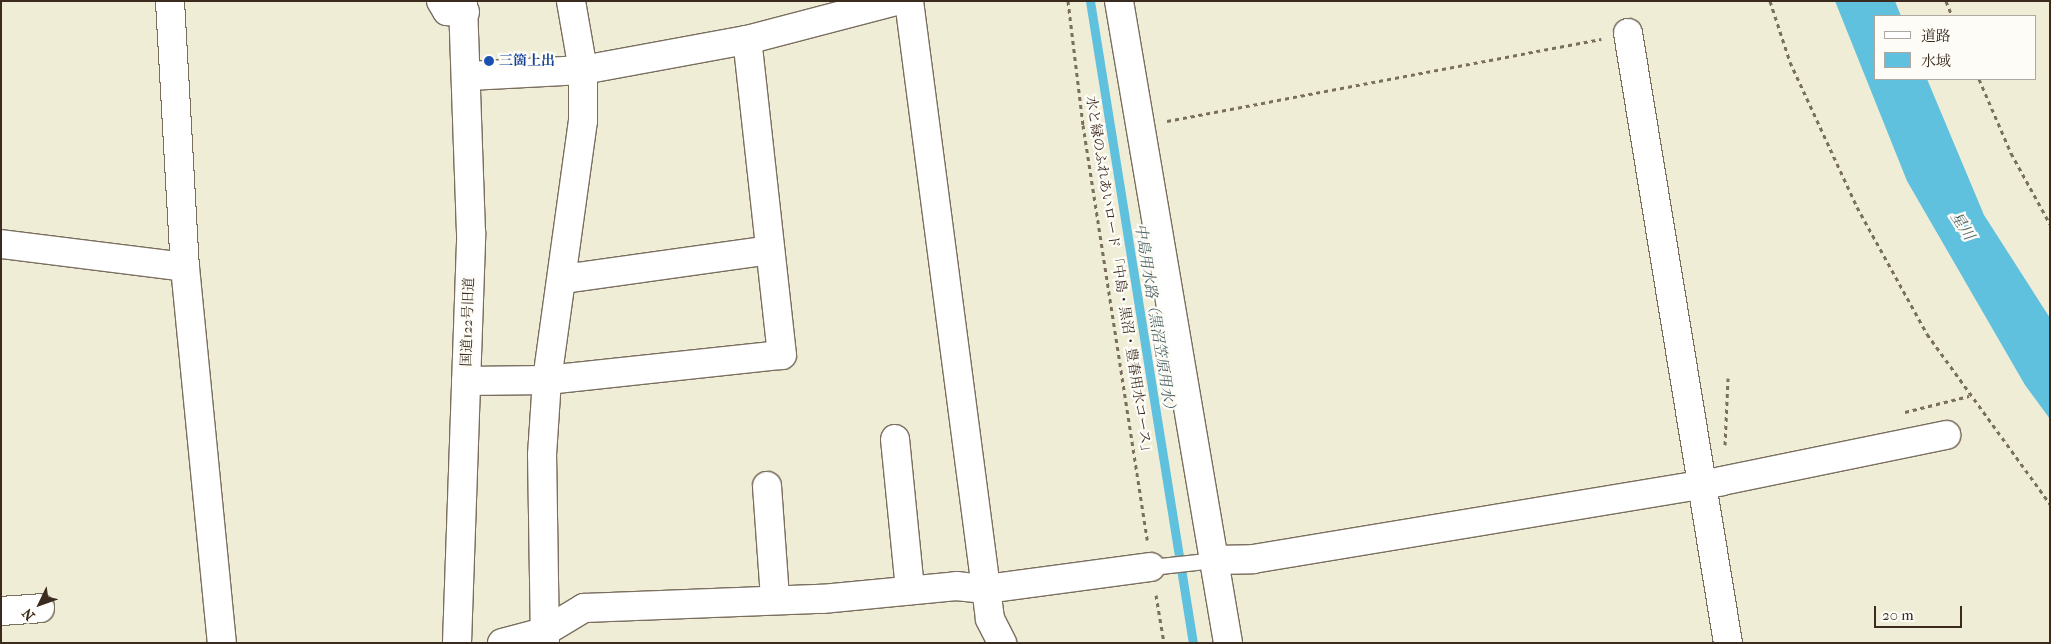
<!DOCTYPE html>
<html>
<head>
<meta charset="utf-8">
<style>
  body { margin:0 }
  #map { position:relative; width:2051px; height:644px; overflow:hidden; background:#f0edd7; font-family:"IM FELL French Canon","Noto Serif JP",serif }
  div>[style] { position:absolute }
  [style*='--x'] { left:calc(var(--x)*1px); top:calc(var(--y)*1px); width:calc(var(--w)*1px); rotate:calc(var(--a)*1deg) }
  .water>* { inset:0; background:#60c1df }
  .stream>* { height:9px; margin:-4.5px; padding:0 4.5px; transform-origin:4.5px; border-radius:4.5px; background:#60c1df }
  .path>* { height:3px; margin-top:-1.5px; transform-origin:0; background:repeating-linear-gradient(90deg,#7a6e5f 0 4px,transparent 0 8px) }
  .roads { filter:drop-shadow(1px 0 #7a6e5f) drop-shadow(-1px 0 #7a6e5f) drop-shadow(0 1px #7a6e5f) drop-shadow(0 -1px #7a6e5f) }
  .lane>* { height:15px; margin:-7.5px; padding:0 7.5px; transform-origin:7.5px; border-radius:7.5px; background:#fff }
  .street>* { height:28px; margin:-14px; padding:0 14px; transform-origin:14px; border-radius:14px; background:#fff }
  .secondary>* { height:28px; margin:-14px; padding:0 14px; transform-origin:14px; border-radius:14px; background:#fff }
  .dots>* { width:14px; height:14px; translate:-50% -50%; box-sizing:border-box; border:2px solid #fdfcf7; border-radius:50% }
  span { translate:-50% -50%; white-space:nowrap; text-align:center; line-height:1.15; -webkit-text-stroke:4.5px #fdfcf7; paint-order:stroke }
  .transit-label { font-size:14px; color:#164399; font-weight:700 }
  .left { translate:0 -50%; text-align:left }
  .street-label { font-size:14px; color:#3b2a1e }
  .water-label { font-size:15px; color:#485f62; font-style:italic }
  .frame { position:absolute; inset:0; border:2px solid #3b2a1e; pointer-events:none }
  .legend { position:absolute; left:1874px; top:15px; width:162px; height:65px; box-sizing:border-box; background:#fdfcf7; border:1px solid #afa8a0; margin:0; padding:6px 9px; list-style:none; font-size:15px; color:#3b2a1e }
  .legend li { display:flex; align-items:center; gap:10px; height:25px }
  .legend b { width:25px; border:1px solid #afa8a0 }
  .north { position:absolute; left:15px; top:579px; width:50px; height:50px; -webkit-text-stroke:4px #fdfcf7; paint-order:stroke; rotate:228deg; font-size:14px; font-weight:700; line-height:20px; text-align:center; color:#3b2a1e }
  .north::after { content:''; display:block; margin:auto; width:18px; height:22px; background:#3b2a1e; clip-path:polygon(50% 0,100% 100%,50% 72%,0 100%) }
  .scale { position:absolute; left:1874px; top:606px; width:88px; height:22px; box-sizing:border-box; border:2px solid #3b2a1e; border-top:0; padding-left:6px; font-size:15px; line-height:18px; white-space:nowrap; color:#3b2a1e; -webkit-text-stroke:4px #fdfcf7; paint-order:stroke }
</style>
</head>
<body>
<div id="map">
  <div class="water">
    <div style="clip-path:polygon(1835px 1px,1895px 1px,1901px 16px,1875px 16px,1875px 79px,1927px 79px,1984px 215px,2050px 318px,2050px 419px,2025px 385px,1907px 181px)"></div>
  </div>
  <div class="stream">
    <div style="--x:1090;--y:1;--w:650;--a:80.89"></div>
  </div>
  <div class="path">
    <div style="--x:1068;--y:1;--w:125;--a:83.1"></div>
    <div style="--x:1083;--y:125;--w:420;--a:81.2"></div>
    <div style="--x:1770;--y:1;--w:64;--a:71.8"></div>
    <div style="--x:1790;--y:62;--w:160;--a:65.2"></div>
    <div style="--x:1857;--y:207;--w:145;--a:61.1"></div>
    <div style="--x:1927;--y:334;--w:210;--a:54.1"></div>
    <div style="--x:1946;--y:1;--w:16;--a:68"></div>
    <div style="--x:1979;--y:79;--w:81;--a:66.6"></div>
    <div style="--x:2011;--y:153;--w:81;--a:61.2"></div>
    <div style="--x:1167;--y:121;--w:442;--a:-10.7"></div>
    <div style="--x:1905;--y:412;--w:66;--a:-14"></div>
    <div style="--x:1725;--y:445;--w:67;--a:-87.4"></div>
    <div style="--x:1156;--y:595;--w:49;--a:80.5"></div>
  </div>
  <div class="roads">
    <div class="lane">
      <div style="--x:1151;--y:567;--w:63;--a:-6.3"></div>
    </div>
    <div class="street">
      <div style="--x:170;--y:1;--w:266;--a:86.8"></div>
      <div style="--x:185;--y:267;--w:378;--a:84.4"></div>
      <div style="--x:441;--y:1;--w:12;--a:59"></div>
      <div style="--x:447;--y:11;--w:18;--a:3"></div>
      <div style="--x:909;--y:1;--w:623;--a:82.53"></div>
      <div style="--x:990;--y:619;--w:27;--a:63"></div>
      <div style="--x:1119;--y:1;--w:651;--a:80.36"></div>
      <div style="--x:469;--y:76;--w:114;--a:-3"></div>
      <div style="--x:583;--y:70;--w:167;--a:-10.4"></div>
      <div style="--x:747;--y:40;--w:154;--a:-14.7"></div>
      <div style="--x:1;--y:244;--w:185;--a:7.1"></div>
      <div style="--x:564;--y:279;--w:208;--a:-8"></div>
      <div style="--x:466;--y:381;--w:81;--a:-0.7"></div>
      <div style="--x:547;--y:380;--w:236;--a:-6.1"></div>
      <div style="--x:782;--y:355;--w:317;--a:-96.3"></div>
      <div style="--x:895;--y:439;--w:152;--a:84.3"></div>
      <div style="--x:767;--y:486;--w:112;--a:85.9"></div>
      <div style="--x:1214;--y:560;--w:39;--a:-1"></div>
      <div style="--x:1253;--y:559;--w:475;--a:-9.4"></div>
      <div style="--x:1722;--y:481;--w:229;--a:-11.6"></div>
      <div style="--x:1;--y:611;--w:39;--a:-4"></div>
      <div style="--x:502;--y:643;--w:43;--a:-14.7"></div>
      <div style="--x:544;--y:632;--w:47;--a:-31"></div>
      <div style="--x:584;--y:608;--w:238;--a:-2.2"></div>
      <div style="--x:822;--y:599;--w:135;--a:-5.5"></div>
      <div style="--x:956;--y:586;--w:30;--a:6"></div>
      <div style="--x:986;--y:589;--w:166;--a:-7.6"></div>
      <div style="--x:545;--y:643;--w:188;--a:-90.9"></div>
      <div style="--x:542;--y:455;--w:75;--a:-86.2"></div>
      <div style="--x:547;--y:380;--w:261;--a:-82.1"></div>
      <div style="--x:583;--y:121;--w:51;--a:-90"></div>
      <div style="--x:583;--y:70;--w:70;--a:-99.9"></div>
    </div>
    <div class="secondary">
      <div style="--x:1628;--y:33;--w:618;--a:80.69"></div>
      <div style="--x:457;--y:643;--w:410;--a:-88"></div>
      <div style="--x:471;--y:233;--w:232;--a:-92"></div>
    </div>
  </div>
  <div class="dots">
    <div style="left:489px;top:61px;background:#1a4fb4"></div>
  </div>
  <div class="transit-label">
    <span class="left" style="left:499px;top:61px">三箇上出</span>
  </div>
  <div class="street-label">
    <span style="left:1119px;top:277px;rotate:81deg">水と緑のふれあいロード 「中島・黒沼・豊春用水コース」</span>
    <span style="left:468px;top:322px;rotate:-88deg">国道122号旧道</span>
  </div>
  <div class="water-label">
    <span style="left:1962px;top:226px;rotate:57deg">星川</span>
    <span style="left:1155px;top:320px;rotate:81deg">中島用水路（黒沼笠原用水）</span>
  </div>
  <div class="frame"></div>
  <ul class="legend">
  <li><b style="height:6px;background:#fff"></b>道路</li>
  <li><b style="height:14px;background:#60c1df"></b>水域</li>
  </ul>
  <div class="north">N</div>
  <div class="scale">20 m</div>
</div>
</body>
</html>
